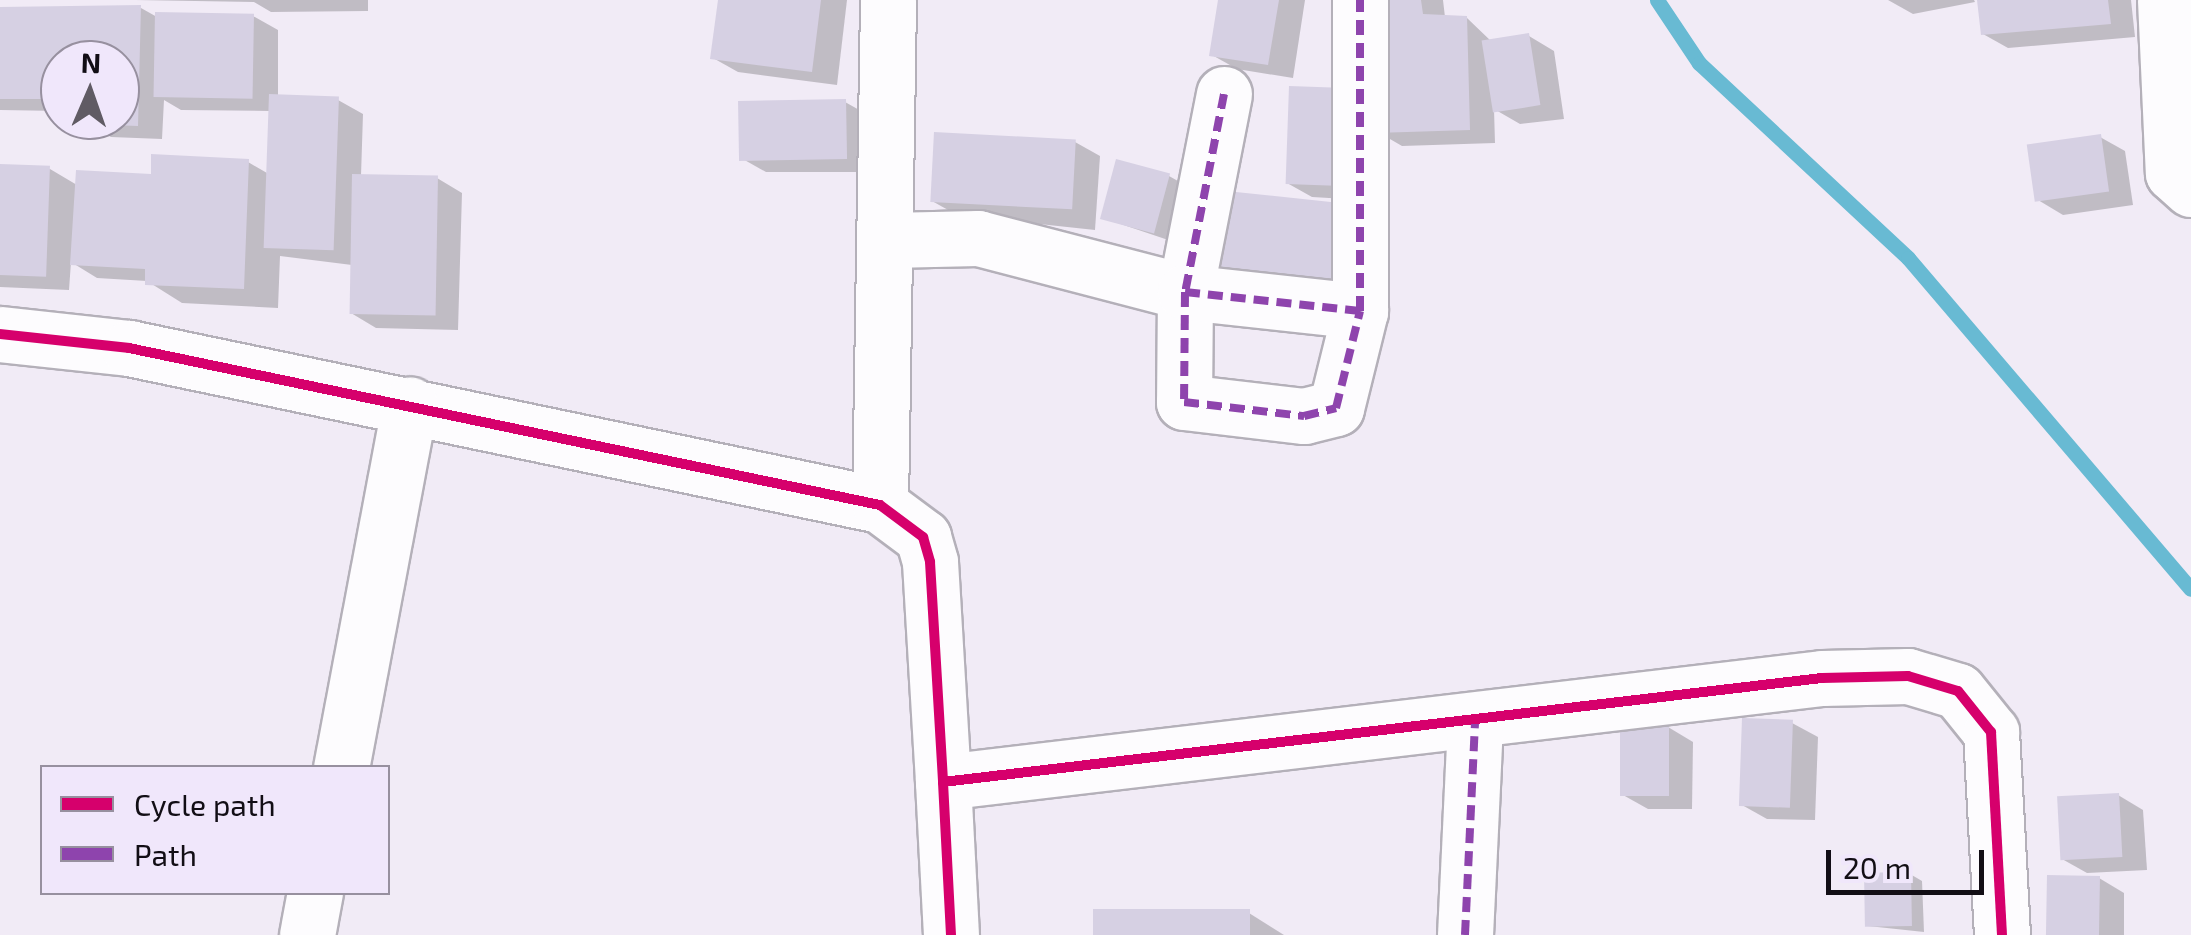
<!DOCTYPE html>
<html>
<head>
<meta charset="utf-8">
<style>
  body { margin:0 }
  #map { position:relative; width:2191px; height:935px; overflow:hidden; background:#f1ebf6; font-family:"Exo 2",sans-serif }
  div>[style] { position:absolute }
  [style*='--x'] { left:calc(var(--x)*1px); top:calc(var(--y)*1px); width:calc(var(--w)*1px); rotate:calc(var(--a)*1deg) }
  .shadow>* { inset:0; background:#0003 }
  .stream>* { height:15px; margin:-7.5px; padding:0 7.5px; transform-origin:7.5px; border-radius:7.5px; background:#68bad3 }
  .building>* { inset:0; background:#d6d0e3; transform-origin:0 0 }
  .roads { filter:drop-shadow(2px 0 #b4b0b9) drop-shadow(-2px 0 #b4b0b9) drop-shadow(0 2px #b4b0b9) drop-shadow(0 -2px #b4b0b9) }
  .minor>* { height:55px; margin:-27.5px; padding:0 27.5px; transform-origin:27.5px; border-radius:27.5px; background:#fdfcfe }
  .quiet>* { height:8px; margin-top:-4px; transform-origin:0; background:repeating-linear-gradient(90deg,#8e44ad 0 15px,transparent 0 23px) }
  .cycleway>* { height:10px; margin:-5px; padding:0 5px; transform-origin:5px; border-radius:5px; background:#d6006c }
  span { translate:-50% -50%; white-space:nowrap; text-align:center; line-height:1.15; -webkit-text-stroke:10px #f0e7fb; paint-order:stroke }
  .legend { position:absolute; left:40px; top:765px; width:350px; height:130px; box-sizing:border-box; background:#f0e7fb; border:2px solid #97909f; margin:0; padding:12px 18px; list-style:none; font-size:30px; color:#120e15 }
  .legend li { display:flex; align-items:center; gap:20px; height:50px }
  .legend b { width:50px; border:2px solid #97909f }
  .north { position:absolute; left:40px; top:40px; width:100px; height:100px; box-sizing:border-box; background:#f0e7fb; border:2px solid #97909f; border-radius:50%; rotate:2deg; font-size:28px; font-weight:700; line-height:40px; text-align:center; color:#120e15 }
  .north::after { content:''; display:block; margin:auto; width:35px; height:45px; background:#605b64; clip-path:polygon(50% 0,100% 100%,50% 72%,0 100%) }
  .scale { position:absolute; left:1826px; top:850px; width:158px; height:45px; box-sizing:border-box; border:5px solid #120e15; border-top:0; padding-left:12px; font-size:30px; line-height:35px; white-space:nowrap; color:#120e15; -webkit-text-stroke:8px #f0e7fb; paint-order:stroke }
</style>
</head>
<body>
<div id="map">
  <div class="shadow">
    <div style="clip-path:polygon(368px 0,368px 11px,271px 12px,254px 2px,135px 0)"></div>
    <div style="clip-path:polygon(720px 0,847px 0,837px 85px,738px 72px,713px 58px)"></div>
    <div style="clip-path:polygon(1221px 0,1305px 0,1293px 78px,1237px 69px,1212px 55px)"></div>
    <div style="clip-path:polygon(1363px 0,1443px 0,1445px 17px,1467px 18px,1492px 42px,1529px 36px,1554px 51px,1564px 119px,1520px 124px,1494px 109px,1495px 143px,1402px 146px,1383px 135px,1380px 201px,1312px 197px,1287px 183px,1360px 92px)"></div>
    <div style="clip-path:polygon(1888px 0,1974px 0,1975px 2px,1913px 14px)"></div>
    <div style="clip-path:polygon(1980px 0,2131px 0,2135px 37px,2008px 48px,1983px 34px)"></div>
    <div style="clip-path:polygon(141px 8px,157px 17px,253px 16px,278px 30px,278px 97px,338px 100px,363px 114px,361px 176px,437px 178px,462px 193px,458px 330px,376px 328px,351px 313px,352px 265px,280px 256px,278px 308px,182px 303px,147px 281px,97px 278px,71px 262px,69px 290px,0 287px,0 167px,50px 169px,77px 185px,248px 162px,267px 173px,270px 111px,181px 110px,164px 100px,162px 139px,111px 137px,86px 123px,120px 120px,120px 60px,60px 60px,60px 111px,0 110px,0 10px)"></div>
    <div style="clip-path:polygon(845px 102px,870px 116px,871px 172px,766px 172px,741px 158px)"></div>
    <div style="clip-path:polygon(2100px 137px,2125px 151px,2133px 205px,2063px 215px,2038px 200px)"></div>
    <div style="clip-path:polygon(1075px 142px,1100px 156px,1095px 230px,957px 215px,932px 201px)"></div>
    <div style="clip-path:polygon(1169px 176px,1194px 190px,1180px 244px,1103px 218px)"></div>
    <div style="clip-path:polygon(1792px 723px,1818px 737px,1815px 820px,1767px 819px,1742px 805px)"></div>
    <div style="clip-path:polygon(1668px 727px,1693px 742px,1692px 809px,1648px 809px,1623px 795px)"></div>
    <div style="clip-path:polygon(2118px 795px,2143px 810px,2147px 870px,2087px 873px,2062px 859px)"></div>
    <div style="clip-path:polygon(1910px 874px,1922px 881px,1924px 932px,1868px 926px)"></div>
    <div style="clip-path:polygon(2099px 878px,2124px 893px,2124px 935px,2049px 935px)"></div>
    <div style="clip-path:polygon(1249px 913px,1284px 935px,1096px 935px)"></div>
  </div>
  <div class="stream">
    <div style="--x:1657;--y:0;--w:76;--a:56.3"></div>
    <div style="--x:1699;--y:63;--w:286;--a:43"></div>
    <div style="--x:1908;--y:258;--w:435;--a:49.5"></div>
  </div>
  <div class="building">
    <div style="clip-path:polygon(718px 0,821px 0,812px 72px,710px 59px)"></div>
    <div style="clip-path:polygon(1218px 0,1279px 0,1268px 65px,1209px 56px)"></div>
    <div style="clip-path:polygon(1365px 0,1421px 0,1423px 14px,1467px 16px,1470px 130px,1375px 133px)"></div>
    <div style="clip-path:polygon(1977px 0,2108px 0,2111px 24px,1981px 35px)"></div>
    <div style="clip-path:polygon(141px 5px,138px 126px,83px 124px,120px 120px,120px 60px,60px 60px,60px 99px,0 99px,0 7px)"></div>
    <div style="left:155px;top:12px;width:99px;height:85px;rotate:1deg"></div>
    <div style="left:1529px;top:33px;width:73px;height:48px;rotate:81deg"></div>
    <div style="left:1289px;top:86px;width:71px;height:98px;rotate:2deg"></div>
    <div style="left:269px;top:94px;width:70px;height:154px;rotate:2deg"></div>
    <div style="left:846px;top:99px;width:60px;height:108px;rotate:89deg"></div>
    <div style="left:934px;top:132px;width:142px;height:70px;rotate:3deg"></div>
    <div style="left:2101px;top:134px;width:58px;height:75px;rotate:82deg"></div>
    <div style="clip-path:polygon(151px 154px,249px 159px,244px 289px,145px 285px,145px 269px,70px 265px,76px 170px,151px 174px)"></div>
    <div style="left:1116px;top:159px;width:56px;height:62px;rotate:15deg"></div>
    <div style="left:0;top:164px;width:50px;height:111px;rotate:2deg"></div>
    <div style="left:352px;top:174px;width:86px;height:140px;rotate:1deg"></div>
    <div style="left:1207px;top:189px;width:155px;height:90px;rotate:6deg"></div>
    <div style="left:1742px;top:718px;width:51px;height:88px;rotate:2deg"></div>
    <div style="left:1620px;top:725px;width:49px;height:71px"></div>
    <div style="left:2119px;top:793px;width:64px;height:62px;rotate:87deg"></div>
    <div style="left:1911px;top:872px;width:54px;height:47px;rotate:89deg"></div>
    <div style="left:2047px;top:875px;width:53px;height:60px;rotate:1deg"></div>
    <div style="left:1093px;top:909px;width:157px;height:26px"></div>
  </div>
  <div class="roads">
    <div class="minor">
      <div style="--x:2165;--y:0;--w:173;--a:87.4"></div>
      <div style="--x:2173;--y:173;--w:24;--a:42"></div>
      <div style="--x:1224;--y:94;--w:202;--a:101.1"></div>
      <div style="--x:1185;--y:292;--w:110;--a:90.5"></div>
      <div style="--x:1184;--y:402;--w:121;--a:6.7"></div>
      <div style="--x:1304;--y:416;--w:33;--a:-14"></div>
      <div style="--x:1336;--y:408;--w:100;--a:-76.1"></div>
      <div style="--x:889;--y:240;--w:89;--a:-1.3"></div>
      <div style="--x:978;--y:238;--w:214;--a:14.6"></div>
      <div style="--x:1185;--y:292;--w:176;--a:6.2"></div>
      <div style="--x:1360;--y:311;--w:311;--a:-90"></div>
      <div style="--x:0;--y:334;--w:130;--a:6.2"></div>
      <div style="--x:129;--y:348;--w:767;--a:11.81"></div>
      <div style="--x:880;--y:505;--w:54;--a:36.7"></div>
      <div style="--x:923;--y:537;--w:26;--a:74"></div>
      <div style="--x:930;--y:562;--w:220;--a:86.6"></div>
      <div style="--x:880;--y:505;--w:505;--a:-89.09"></div>
      <div style="--x:341;--y:768;--w:370;--a:-79.3"></div>
      <div style="--x:307;--y:935;--w:44;--a:-79.5"></div>
      <div style="--x:951;--y:935;--w:153;--a:-93"></div>
      <div style="--x:943;--y:782;--w:885;--a:-6.75"></div>
      <div style="--x:1822;--y:678;--w:86;--a:-1.3"></div>
      <div style="--x:1908;--y:676;--w:52;--a:16.7"></div>
      <div style="--x:1958;--y:691;--w:53;--a:51.2"></div>
      <div style="--x:1991;--y:732;--w:203;--a:86.9"></div>
      <div style="--x:1465;--y:935;--w:215;--a:-87.3"></div>
    </div>
  </div>
  <div class="quiet">
    <div style="--x:1224;--y:94;--w:202;--a:101.1"></div>
    <div style="--x:1185;--y:292;--w:110;--a:90.5"></div>
    <div style="--x:1184;--y:402;--w:121;--a:6.7"></div>
    <div style="--x:1304;--y:416;--w:33;--a:-14"></div>
    <div style="--x:1336;--y:408;--w:100;--a:-76.1"></div>
    <div style="--x:1185;--y:292;--w:176;--a:6.2"></div>
    <div style="--x:1360;--y:311;--w:311;--a:-90"></div>
    <div style="--x:1465;--y:935;--w:215;--a:-87.3"></div>
  </div>
  <div class="cycleway">
    <div style="--x:0;--y:334;--w:130;--a:6.2"></div>
    <div style="--x:129;--y:348;--w:767;--a:11.81"></div>
    <div style="--x:880;--y:505;--w:54;--a:36.7"></div>
    <div style="--x:923;--y:537;--w:26;--a:74"></div>
    <div style="--x:930;--y:562;--w:220;--a:86.6"></div>
    <div style="--x:951;--y:935;--w:153;--a:-93"></div>
    <div style="--x:943;--y:782;--w:885;--a:-6.75"></div>
    <div style="--x:1822;--y:678;--w:86;--a:-1.3"></div>
    <div style="--x:1908;--y:676;--w:52;--a:16.7"></div>
    <div style="--x:1958;--y:691;--w:53;--a:51.2"></div>
    <div style="--x:1991;--y:732;--w:203;--a:86.9"></div>
  </div>
  <ul class="legend">
  <li><b style="height:12px;background:#d6006c"></b>Cycle path</li>
  <li><b style="height:12px;background:#8e44ad"></b>Path</li>
  </ul>
  <div class="north">N</div>
  <div class="scale">20 m</div>
</div>
</body>
</html>
